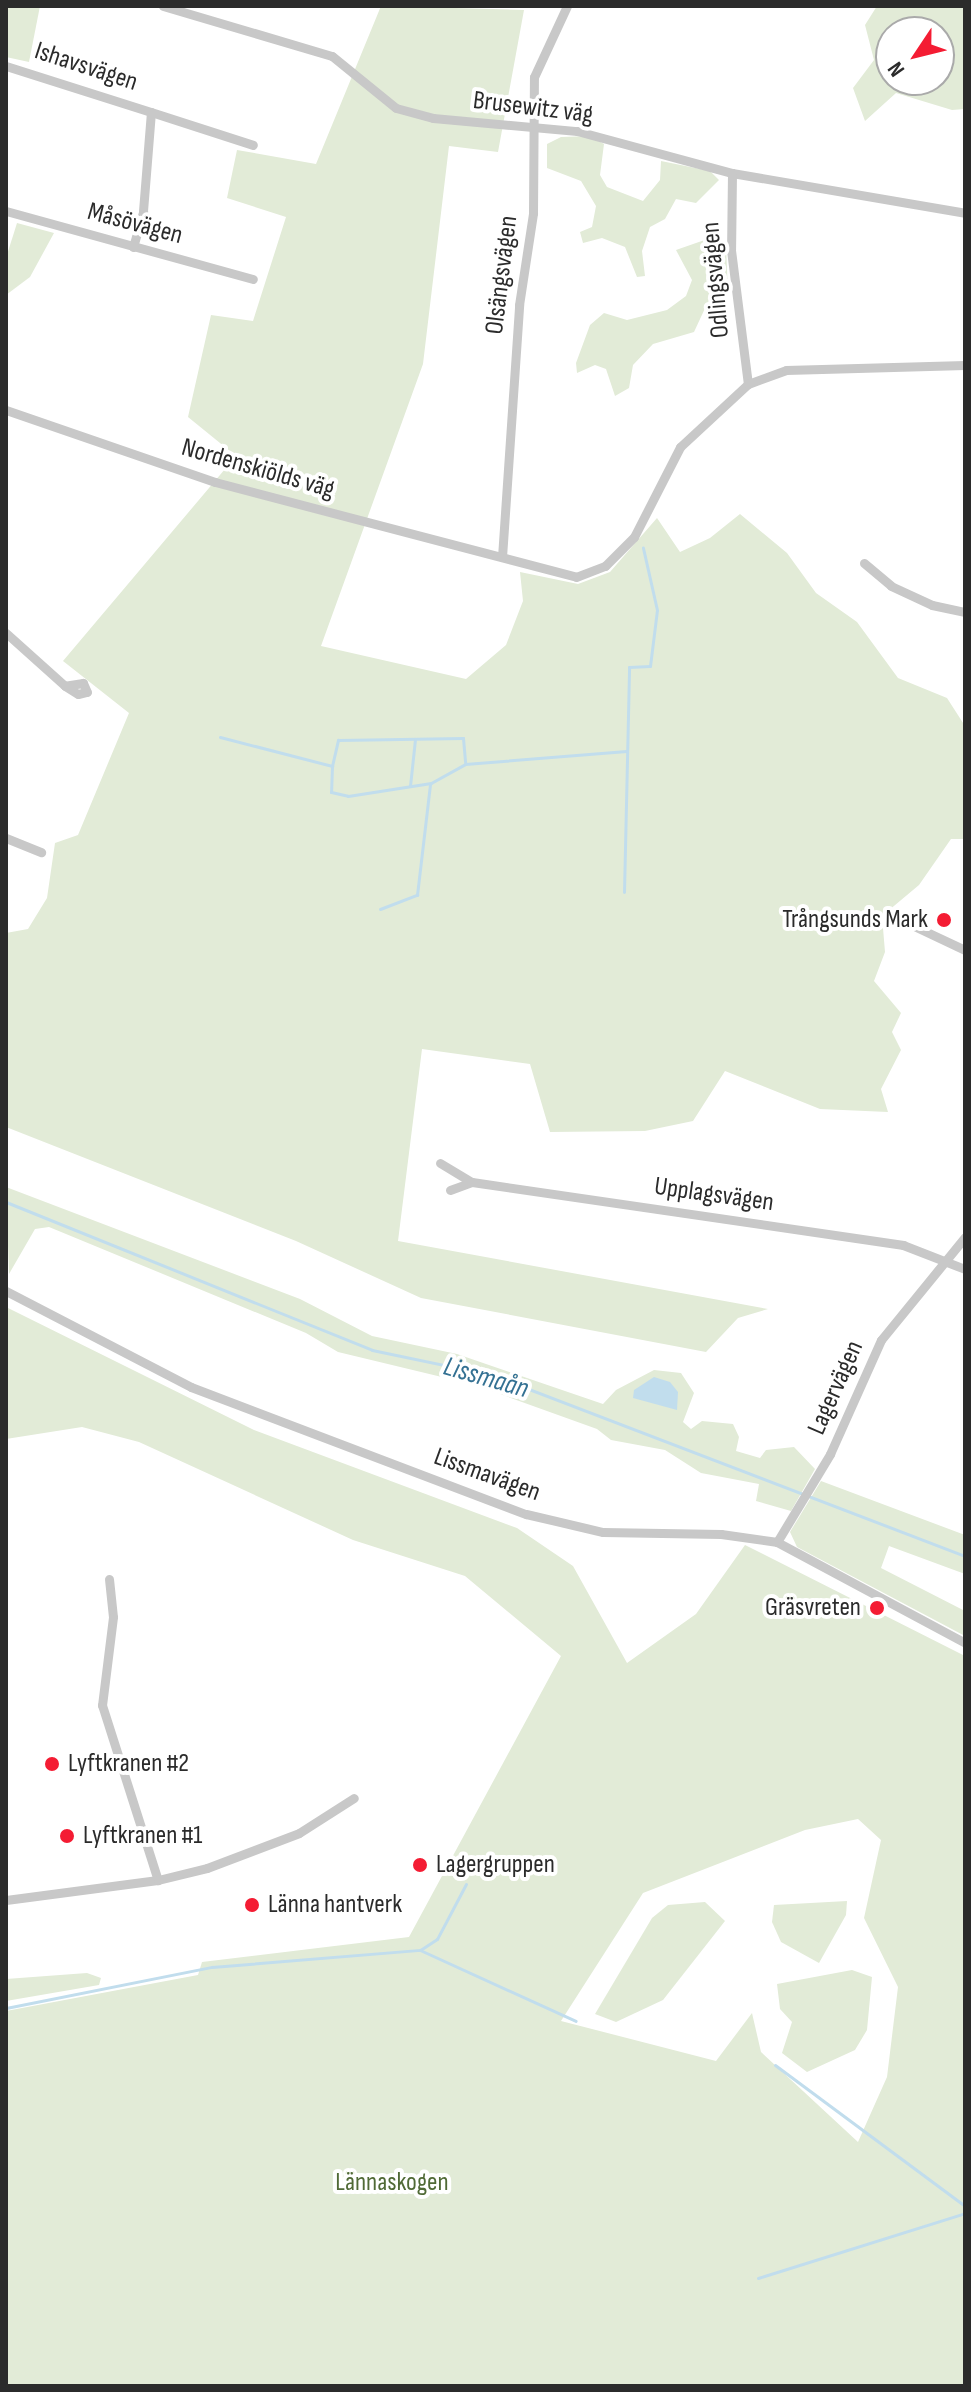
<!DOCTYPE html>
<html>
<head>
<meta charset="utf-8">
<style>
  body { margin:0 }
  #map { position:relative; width:971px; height:2392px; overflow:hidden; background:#fff; font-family:"Sofia Sans Condensed",sans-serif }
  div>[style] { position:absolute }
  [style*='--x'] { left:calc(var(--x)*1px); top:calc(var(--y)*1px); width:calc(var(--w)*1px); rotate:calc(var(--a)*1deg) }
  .green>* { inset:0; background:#e2ebd7 }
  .water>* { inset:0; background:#c1dded }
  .stream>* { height:3px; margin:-1.5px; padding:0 1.5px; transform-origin:1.5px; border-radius:1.5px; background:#c1dded }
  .minor>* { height:9px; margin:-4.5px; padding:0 4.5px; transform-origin:4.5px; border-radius:4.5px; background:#c8c8c8 }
  .dots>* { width:22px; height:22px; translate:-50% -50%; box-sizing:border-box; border:4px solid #fff; border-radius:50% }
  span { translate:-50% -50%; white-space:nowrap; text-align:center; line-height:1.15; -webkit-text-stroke:8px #fff; paint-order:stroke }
  .street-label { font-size:26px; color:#2b2b2b }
  .poi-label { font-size:26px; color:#2b2b2b }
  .right { translate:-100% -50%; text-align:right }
  .left { translate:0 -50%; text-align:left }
  .park-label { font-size:26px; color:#506a36 }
  .water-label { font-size:28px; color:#347193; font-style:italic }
  .frame { position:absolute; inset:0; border:8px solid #2b2b2b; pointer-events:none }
  .north { position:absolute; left:875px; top:16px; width:80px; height:80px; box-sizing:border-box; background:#fff; border:2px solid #aaa; border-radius:50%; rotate:235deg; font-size:22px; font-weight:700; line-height:32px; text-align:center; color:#2b2b2b }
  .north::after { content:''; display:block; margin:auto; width:28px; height:36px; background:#f41c33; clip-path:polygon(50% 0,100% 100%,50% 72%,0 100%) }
</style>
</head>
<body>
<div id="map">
  <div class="green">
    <div style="clip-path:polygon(6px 6px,40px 6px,29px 62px,6px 57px)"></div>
    <div style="clip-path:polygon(381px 6px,524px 10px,498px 152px,449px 146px,423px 364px,321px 646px,466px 679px,506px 645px,523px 601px,520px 572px,578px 584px,610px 572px,657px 518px,680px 552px,710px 538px,740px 514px,787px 553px,816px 593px,857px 622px,898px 678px,947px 698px,965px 726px,965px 839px,951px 839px,919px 885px,882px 916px,885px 952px,874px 981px,901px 1013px,892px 1032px,901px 1050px,881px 1089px,888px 1112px,820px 1109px,725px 1071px,693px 1121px,645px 1131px,550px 1132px,530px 1064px,422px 1049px,398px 1241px,768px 1309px,738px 1318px,706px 1352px,421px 1298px,296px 1241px,6px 1127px,6px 933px,28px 929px,47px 898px,55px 843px,78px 835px,129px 713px,63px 661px,236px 456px,188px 417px,211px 315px,253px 321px,286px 217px,227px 198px,237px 150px,316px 164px)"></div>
    <div style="clip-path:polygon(evenodd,877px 6px,965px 6px,965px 109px,952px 110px,896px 93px,865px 121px,853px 88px,874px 60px,865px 25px,877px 6px,891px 32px,939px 32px,939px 80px,891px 80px,891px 32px)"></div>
    <div style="clip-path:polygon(590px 136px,604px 144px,600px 175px,607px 187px,643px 201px,660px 180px,661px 161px,710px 171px,719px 180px,696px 203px,676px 199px,665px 219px,650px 227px,642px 251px,645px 276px,637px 277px,625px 247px,602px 238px,583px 243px,580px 232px,592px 227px,596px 206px,581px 181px,547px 168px,547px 144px,561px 137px)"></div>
    <div style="clip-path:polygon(17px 223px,54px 233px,30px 277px,6px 295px,6px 258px)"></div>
    <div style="clip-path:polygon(716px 236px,726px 246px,728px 293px,707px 304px,694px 332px,653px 344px,633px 365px,629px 388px,615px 396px,606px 369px,595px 365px,577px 373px,576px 363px,590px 325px,604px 313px,627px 320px,667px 310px,686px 296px,692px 280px,676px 250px)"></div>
    <div style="clip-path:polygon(6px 1187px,300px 1299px,372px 1336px,457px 1354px,603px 1404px,616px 1390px,654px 1370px,681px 1373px,694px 1393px,683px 1422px,691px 1429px,702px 1421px,733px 1424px,739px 1437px,736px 1451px,760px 1458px,766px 1450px,794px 1447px,815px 1469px,791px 1511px,756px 1501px,759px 1484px,701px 1473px,665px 1450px,611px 1440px,597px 1429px,475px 1385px,338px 1352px,306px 1333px,49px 1227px,35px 1229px,9px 1274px)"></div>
    <div style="clip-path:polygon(evenodd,6px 1307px,254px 1430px,517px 1528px,573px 1566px,627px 1663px,696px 1614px,745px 1545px,965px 1656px,965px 2386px,6px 2386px,6px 2011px,198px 1975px,202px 1962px,409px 1937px,561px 1656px,465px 1576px,353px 1540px,139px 1442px,82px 1427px,6px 1439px,6px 1307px,858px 1819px,881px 1840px,864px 1918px,898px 1987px,887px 2077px,858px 2142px,761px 2052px,752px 2013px,716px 2061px,561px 2021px,643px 1893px,805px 1830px,858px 1819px)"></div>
    <div style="clip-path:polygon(821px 1481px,965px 1535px,965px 1574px,889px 1546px,881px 1568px,965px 1611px,965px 1636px,797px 1547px,790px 1532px)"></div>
    <div style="clip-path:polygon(847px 1901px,846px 1915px,819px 1963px,781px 1942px,772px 1922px,774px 1905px)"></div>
    <div style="clip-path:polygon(705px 1902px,725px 1921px,663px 2000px,616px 2022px,595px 2014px,652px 1918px,668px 1905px)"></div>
    <div style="clip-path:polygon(852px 1970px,872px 1977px,867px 2030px,855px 2050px,807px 2072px,782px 2053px,792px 2022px,780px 2009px,777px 1984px)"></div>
    <div style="clip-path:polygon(87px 1973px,101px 1978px,99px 1985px,6px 2001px,6px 1979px)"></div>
  </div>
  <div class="water">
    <div style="clip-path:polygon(654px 1377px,670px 1382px,678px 1392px,677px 1410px,633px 1398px,634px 1390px)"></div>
  </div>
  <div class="stream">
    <div style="--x:220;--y:737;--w:116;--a:14.5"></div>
    <div style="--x:332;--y:766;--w:27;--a:-77"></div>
    <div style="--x:338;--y:740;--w:125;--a:-0.9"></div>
    <div style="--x:463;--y:738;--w:24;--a:85"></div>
    <div style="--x:332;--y:766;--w:26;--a:92"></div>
    <div style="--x:331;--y:792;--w:17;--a:13"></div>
    <div style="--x:348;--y:796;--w:84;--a:-8.9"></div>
    <div style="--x:431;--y:783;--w:39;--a:-29"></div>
    <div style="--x:465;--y:764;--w:162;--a:-4.6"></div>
    <div style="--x:410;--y:786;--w:47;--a:-83.9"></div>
    <div style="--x:624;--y:892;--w:225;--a:-88.7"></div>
    <div style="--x:629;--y:667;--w:21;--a:-3"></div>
    <div style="--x:650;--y:666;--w:56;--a:-82.9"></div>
    <div style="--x:657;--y:610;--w:64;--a:-102.7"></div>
    <div style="--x:380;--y:909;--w:40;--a:-21"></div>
    <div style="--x:417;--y:895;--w:112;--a:-83.3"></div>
    <div style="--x:6;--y:1202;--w:395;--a:22"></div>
    <div style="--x:372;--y:1350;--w:123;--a:11.8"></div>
    <div style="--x:492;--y:1375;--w:506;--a:20.94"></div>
    <div style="--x:466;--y:1884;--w:62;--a:117.8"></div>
    <div style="--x:437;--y:1939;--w:20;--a:147"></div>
    <div style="--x:420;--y:1950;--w:171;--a:24.5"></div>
    <div style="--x:6;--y:2008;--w:210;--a:-11.3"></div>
    <div style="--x:212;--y:1967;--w:209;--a:-4.7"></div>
    <div style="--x:775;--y:2065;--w:237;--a:36.6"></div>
    <div style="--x:758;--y:2278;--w:217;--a:-17.4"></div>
  </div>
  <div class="minor">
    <div style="--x:163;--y:6;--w:176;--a:16.5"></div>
    <div style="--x:332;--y:56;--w:82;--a:39.1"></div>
    <div style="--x:396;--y:108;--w:38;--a:15"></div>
    <div style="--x:433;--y:118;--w:145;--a:5.2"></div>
    <div style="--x:577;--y:131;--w:161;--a:15.2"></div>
    <div style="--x:732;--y:173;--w:236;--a:9.7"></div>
    <div style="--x:6;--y:66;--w:152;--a:17.6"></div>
    <div style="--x:732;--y:173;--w:77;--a:90.7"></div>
    <div style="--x:731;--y:250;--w:135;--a:82.8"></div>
    <div style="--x:6;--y:211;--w:256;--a:15.4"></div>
    <div style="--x:133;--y:247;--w:37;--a:-74"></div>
    <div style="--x:143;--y:211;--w:99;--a:-85.4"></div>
    <div style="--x:151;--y:112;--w:107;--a:17.9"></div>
    <div style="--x:6;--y:410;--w:221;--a:19"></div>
    <div style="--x:215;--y:482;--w:373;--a:14.7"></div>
    <div style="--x:576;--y:577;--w:31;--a:-21"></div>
    <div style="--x:605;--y:566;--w:41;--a:-45"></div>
    <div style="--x:634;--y:537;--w:101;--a:-62.9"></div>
    <div style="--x:680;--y:447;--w:93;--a:-42.8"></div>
    <div style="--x:748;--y:384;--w:40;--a:-20.2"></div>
    <div style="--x:786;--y:370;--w:179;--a:-1.6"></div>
    <div style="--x:502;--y:557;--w:253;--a:-86.1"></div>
    <div style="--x:519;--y:305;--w:93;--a:-81.3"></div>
    <div style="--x:533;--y:213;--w:136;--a:-89.6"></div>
    <div style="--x:534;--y:77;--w:78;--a:-65.1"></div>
    <div style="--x:864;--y:563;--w:35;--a:40"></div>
    <div style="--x:891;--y:586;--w:45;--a:24.9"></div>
    <div style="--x:932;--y:605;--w:34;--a:12"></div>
    <div style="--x:6;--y:633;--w:79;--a:41.9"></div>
    <div style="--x:65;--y:686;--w:15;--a:32"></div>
    <div style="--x:78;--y:694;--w:9;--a:-13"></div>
    <div style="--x:87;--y:692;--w:10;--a:-114"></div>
    <div style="--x:83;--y:683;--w:18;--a:171"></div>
    <div style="--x:6;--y:838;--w:38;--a:22"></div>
    <div style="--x:914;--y:926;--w:56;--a:25.2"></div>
    <div style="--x:440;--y:1163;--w:37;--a:31"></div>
    <div style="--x:472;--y:1182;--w:436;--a:8.3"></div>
    <div style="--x:903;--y:1245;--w:66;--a:21.2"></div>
    <div style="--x:450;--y:1190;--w:23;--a:-20"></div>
    <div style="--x:6;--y:1291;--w:208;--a:27.4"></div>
    <div style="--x:191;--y:1387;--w:358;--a:20.8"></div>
    <div style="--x:526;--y:1514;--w:79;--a:13.2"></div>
    <div style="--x:603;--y:1532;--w:118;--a:1"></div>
    <div style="--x:721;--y:1534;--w:57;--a:8.1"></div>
    <div style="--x:777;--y:1542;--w:213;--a:28.2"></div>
    <div style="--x:777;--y:1542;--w:103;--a:-58.9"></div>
    <div style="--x:830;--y:1454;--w:125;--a:-65.9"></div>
    <div style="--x:881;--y:1340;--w:133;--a:-50.8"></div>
    <div style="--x:109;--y:1579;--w:38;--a:84"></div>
    <div style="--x:113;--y:1617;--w:89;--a:97.1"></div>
    <div style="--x:102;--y:1705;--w:184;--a:72.3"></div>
    <div style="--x:6;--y:1900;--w:153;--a:-7.5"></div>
    <div style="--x:158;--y:1880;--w:50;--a:-13.8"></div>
    <div style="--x:207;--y:1868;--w:98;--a:-20.8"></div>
    <div style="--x:299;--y:1833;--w:65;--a:-32.5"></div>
  </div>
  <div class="dots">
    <div style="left:944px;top:920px;background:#f41c33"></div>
    <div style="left:877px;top:1608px;background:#f41c33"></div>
    <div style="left:52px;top:1764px;background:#f41c33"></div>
    <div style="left:67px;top:1836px;background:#f41c33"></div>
    <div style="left:420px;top:1865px;background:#f41c33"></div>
    <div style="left:252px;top:1905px;background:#f41c33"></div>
  </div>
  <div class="street-label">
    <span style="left:86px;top:67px;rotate:18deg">Ishavsvägen</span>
    <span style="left:533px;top:108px;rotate:7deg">Brusewitz väg</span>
    <span style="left:135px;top:224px;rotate:15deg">Måsövägen</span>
    <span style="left:502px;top:275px;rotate:-83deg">Olsängsvägen</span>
    <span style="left:716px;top:280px;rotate:-95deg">Odlingsvägen</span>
    <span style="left:258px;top:469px;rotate:16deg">Nordenskiölds väg</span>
    <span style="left:714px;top:1195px;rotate:8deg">Upplagsvägen</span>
    <span style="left:836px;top:1388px;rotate:-66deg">Lagervägen</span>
    <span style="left:487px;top:1475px;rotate:20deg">Lissmavägen</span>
  </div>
  <div class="poi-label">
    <span class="right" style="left:928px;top:920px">Trångsunds Mark</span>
    <span class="right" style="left:861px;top:1608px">Gräsvreten</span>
    <span class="left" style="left:68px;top:1764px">Lyftkranen #2</span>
    <span class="left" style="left:83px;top:1836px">Lyftkranen #1</span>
    <span class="left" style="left:436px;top:1865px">Lagergruppen</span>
    <span class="left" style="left:268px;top:1905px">Länna hantverk</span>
  </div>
  <div class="park-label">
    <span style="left:392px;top:2183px">Lännaskogen</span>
  </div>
  <div class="water-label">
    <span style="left:486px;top:1378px;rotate:16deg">Lissmaån</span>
  </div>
  <div class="frame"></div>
  <div class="north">N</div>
</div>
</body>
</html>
